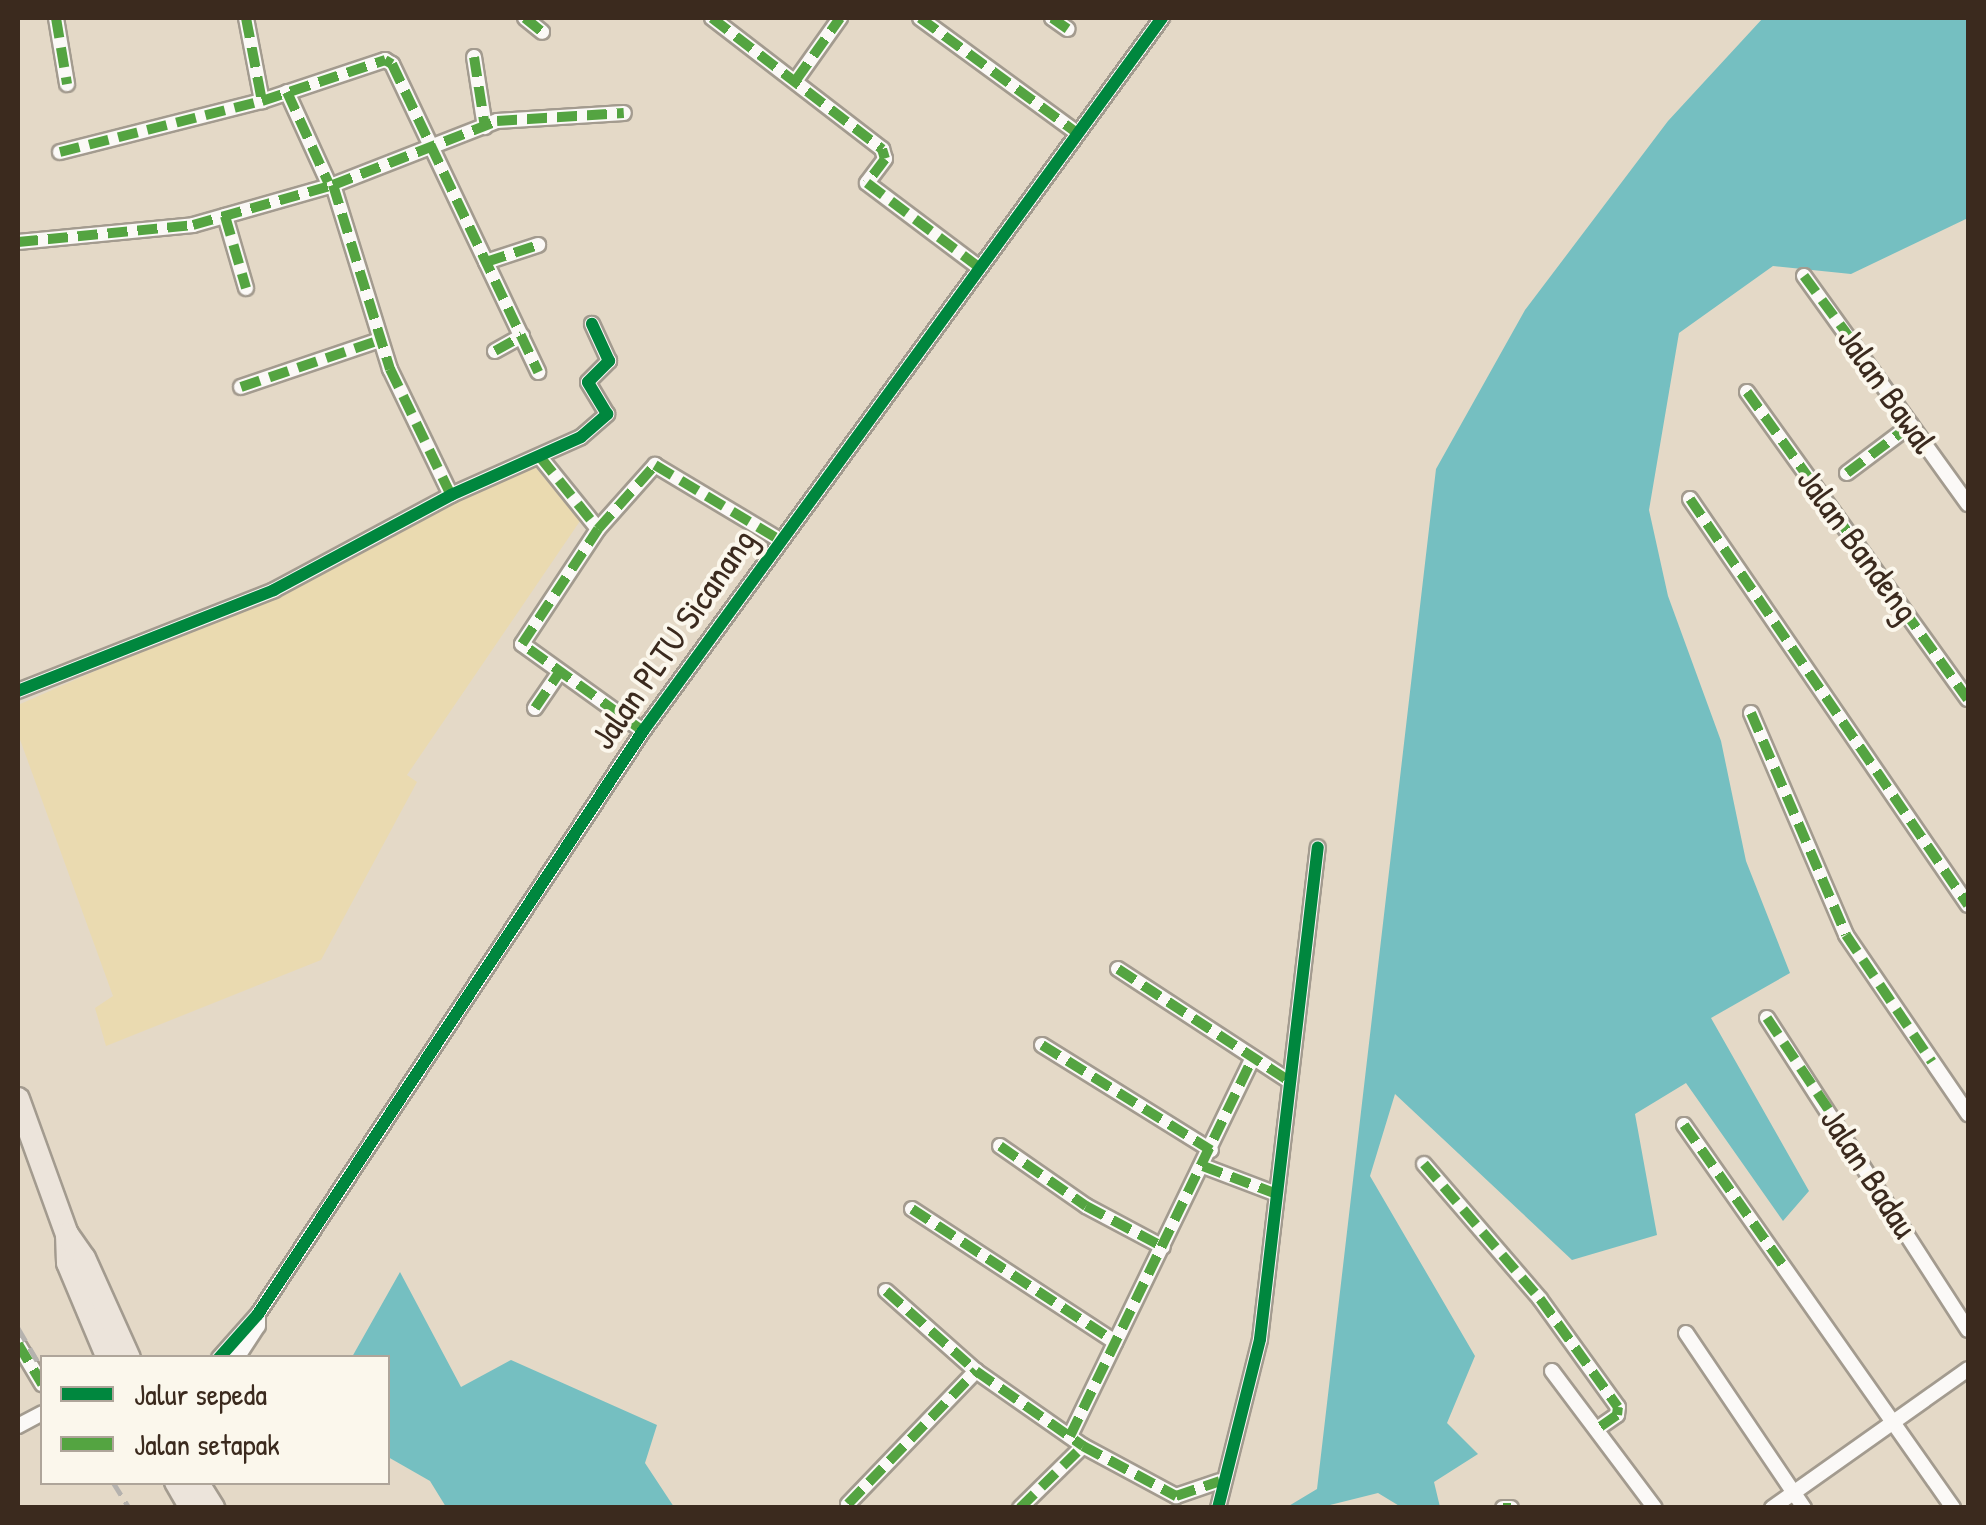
<!DOCTYPE html>
<html>
<head>
<meta charset="utf-8">
<style>
  body { margin:0 }
  #map { position:relative; width:1986px; height:1525px; overflow:hidden; background:#e4d9c7; font-family:"Patrick Hand",sans-serif }
  div>[style] { position:absolute }
  [style*='--x'] { left:calc(var(--x)*1px); top:calc(var(--y)*1px); width:calc(var(--w)*1px); rotate:calc(var(--a)*1deg) }
  .sand>* { inset:0; background:#eadab0 }
  .water>* { inset:0; background:#75bfc1 }
  .roads { filter:drop-shadow(2px 0 #a39b8f) drop-shadow(-2px 0 #a39b8f) drop-shadow(0 2px #a39b8f) drop-shadow(0 -2px #a39b8f) }
  .minor>* { height:14px; margin:-7px; padding:0 7px; transform-origin:7px; border-radius:7px; background:#fbf9f7 }
  .trunk>* { height:22px; margin:-11px; padding:0 11px; transform-origin:11px; border-radius:11px; background:#ece4db }
  .rail>* { height:5px; margin-top:-2.5px; transform-origin:0; background:repeating-linear-gradient(90deg,#b5b2ae 0 15px,transparent 0 23px) }
  .quiet>* { height:10px; margin-top:-5px; transform-origin:0; background:repeating-linear-gradient(90deg,#54a441 0 20px,transparent 0 30px) }
  .cycleway>* { height:12px; margin:-6px; padding:0 6px; transform-origin:6px; border-radius:6px; background:#00873e }
  span { translate:-50% -50%; white-space:nowrap; text-align:center; line-height:1.15; -webkit-text-stroke:8px #fbf7ec; paint-order:stroke }
  .street-label { font-size:35px; color:#3b2a1e }
  .frame { position:absolute; inset:0; border:20px solid #3b2a1e; pointer-events:none }
  .legend { position:absolute; left:40px; top:1355px; width:350px; height:130px; box-sizing:border-box; background:#fbf7ec; border:2px solid #aea59a; margin:0; padding:12px 18px; list-style:none; font-size:30px; color:#3b2a1e }
  .legend li { display:flex; align-items:center; gap:20px; height:50px }
  .legend b { width:50px; border:2px solid #aea59a }
</style>
</head>
<body>
<div id="map">
  <div class="sand">
    <div style="clip-path:polygon(531px 462px,580px 521px,407px 775px,417px 782px,321px 960px,106px 1046px,95px 1008px,113px 996px,18px 734px,18px 705px,331px 567px)"></div>
  </div>
  <div class="water">
    <div style="clip-path:polygon(1763px 18px,1968px 18px,1968px 218px,1851px 274px,1773px 266px,1679px 333px,1649px 510px,1668px 596px,1721px 741px,1746px 861px,1790px 973px,1711px 1018px,1809px 1191px,1783px 1221px,1686px 1083px,1635px 1114px,1657px 1235px,1572px 1260px,1395px 1094px,1370px 1176px,1475px 1356px,1447px 1423px,1478px 1454px,1434px 1482px,1440px 1507px,1401px 1507px,1378px 1493px,1322px 1507px,1287px 1507px,1317px 1489px,1436px 469px,1525px 310px,1668px 121px)"></div>
    <div style="clip-path:polygon(400px 1272px,461px 1387px,511px 1360px,657px 1425px,645px 1463px,674px 1507px,446px 1507px,430px 1481px,388px 1457px,388px 1358px,352px 1357px)"></div>
  </div>
  <div class="roads">
    <div class="minor">
      <div style="--x:56;--y:18;--w:67;--a:80.5"></div>
      <div style="--x:246;--y:18;--w:85;--a:79.1"></div>
      <div style="--x:262;--y:101;--w:130;--a:-18.4"></div>
      <div style="--x:385;--y:60;--w:8;--a:30"></div>
      <div style="--x:392;--y:64;--w:341;--a:64.6"></div>
      <div style="--x:525;--y:18;--w:22;--a:39"></div>
      <div style="--x:712;--y:18;--w:215;--a:37.6"></div>
      <div style="--x:882;--y:149;--w:10;--a:73"></div>
      <div style="--x:885;--y:159;--w:30;--a:127"></div>
      <div style="--x:867;--y:183;--w:141;--a:37"></div>
      <div style="--x:920;--y:18;--w:195;--a:36.2"></div>
      <div style="--x:1052;--y:18;--w:19;--a:35"></div>
      <div style="--x:474;--y:57;--w:71;--a:81.1"></div>
      <div style="--x:796;--y:80;--w:76;--a:-54.6"></div>
      <div style="--x:287;--y:92;--w:99;--a:65.5"></div>
      <div style="--x:60;--y:152;--w:208;--a:-14.2"></div>
      <div style="--x:333;--y:185;--w:193;--a:72.8"></div>
      <div style="--x:390;--y:369;--w:140;--a:64.2"></div>
      <div style="--x:225;--y:216;--w:75;--a:73.7"></div>
      <div style="--x:18;--y:242;--w:176;--a:-5.5"></div>
      <div style="--x:193;--y:225;--w:146;--a:-15.9"></div>
      <div style="--x:333;--y:185;--w:176;--a:-21.3"></div>
      <div style="--x:497;--y:121;--w:127;--a:-3.6"></div>
      <div style="--x:486;--y:262;--w:55;--a:-18.1"></div>
      <div style="--x:1804;--y:276;--w:281;--a:54.3"></div>
      <div style="--x:495;--y:351;--w:31;--a:-29"></div>
      <div style="--x:241;--y:387;--w:147;--a:-18.7"></div>
      <div style="--x:1747;--y:392;--w:378;--a:54.3"></div>
      <div style="--x:540;--y:457;--w:92;--a:51.1"></div>
      <div style="--x:1847;--y:473;--w:80;--a:-36.9"></div>
      <div style="--x:1690;--y:499;--w:492;--a:55.6"></div>
      <div style="--x:18;--y:691;--w:275;--a:-21.5"></div>
      <div style="--x:274;--y:590;--w:201;--a:-28.2"></div>
      <div style="--x:451;--y:495;--w:142;--a:-24"></div>
      <div style="--x:581;--y:437;--w:35;--a:-41"></div>
      <div style="--x:607;--y:414;--w:37;--a:-121"></div>
      <div style="--x:588;--y:382;--w:30;--a:-45"></div>
      <div style="--x:609;--y:361;--w:41;--a:-114.7"></div>
      <div style="--x:535;--y:708;--w:42;--a:-55.6"></div>
      <div style="--x:1751;--y:713;--w:241;--a:66.8"></div>
      <div style="--x:1846;--y:935;--w:217;--a:55.7"></div>
      <div style="--x:643;--y:731;--w:149;--a:-144.3"></div>
      <div style="--x:522;--y:644;--w:138;--a:-56.5"></div>
      <div style="--x:598;--y:529;--w:86;--a:-48.3"></div>
      <div style="--x:655;--y:465;--w:146;--a:31"></div>
      <div style="--x:1118;--y:969;--w:204;--a:33.2"></div>
      <div style="--x:1767;--y:1018;--w:371;--a:57.2"></div>
      <div style="--x:1042;--y:1045;--w:199;--a:31.9"></div>
      <div style="--x:1684;--y:1125;--w:468;--a:54.9"></div>
      <div style="--x:1000;--y:1146;--w:105;--a:34.9"></div>
      <div style="--x:1086;--y:1206;--w:87;--a:28"></div>
      <div style="--x:1424;--y:1164;--w:178;--a:49.3"></div>
      <div style="--x:1540;--y:1299;--w:133;--a:54.2"></div>
      <div style="--x:1618;--y:1407;--w:8;--a:97"></div>
      <div style="--x:1617;--y:1415;--w:24;--a:145"></div>
      <div style="--x:1203;--y:1166;--w:76;--a:20.8"></div>
      <div style="--x:912;--y:1209;--w:243;--a:33.2"></div>
      <div style="--x:886;--y:1291;--w:120;--a:41.6"></div>
      <div style="--x:976;--y:1371;--w:131;--a:35"></div>
      <div style="--x:1083;--y:1446;--w:106;--a:28.3"></div>
      <div style="--x:1176;--y:1496;--w:46;--a:-18.8"></div>
      <div style="--x:1686;--y:1333;--w:211;--a:56"></div>
      <div style="--x:18;--y:1344;--w:47;--a:59"></div>
      <div style="--x:219;--y:1358;--w:59;--a:-48.4"></div>
      <div style="--x:258;--y:1314;--w:699;--a:-56.56"></div>
      <div style="--x:643;--y:731;--w:882;--a:-53.95"></div>
      <div style="--x:237;--y:1358;--w:38;--a:-57"></div>
      <div style="--x:258;--y:1326;--w:12;--a:-90"></div>
      <div style="--x:1552;--y:1371;--w:171;--a:53.1"></div>
      <div style="--x:18;--y:1426;--w:27;--a:-28"></div>
      <div style="--x:1070;--y:1436;--w:420;--a:-64.2"></div>
      <div style="--x:848;--y:1504;--w:185;--a:-46.1"></div>
      <div style="--x:1020;--y:1508;--w:88;--a:-44.5"></div>
      <div style="--x:1218;--y:1508;--w:174;--a:-76"></div>
      <div style="--x:1260;--y:1339;--w:495;--a:-83.3"></div>
      <div style="--x:1503;--y:1508;--w:8;--a:0"></div>
      <div style="--x:1772;--y:1508;--w:240;--a:-35.3"></div>
    </div>
    <div class="trunk">
      <div style="--x:18;--y:1099;--w:144;--a:70.1"></div>
      <div style="--x:67;--y:1234;--w:29;--a:88"></div>
      <div style="--x:68;--y:1263;--w:103;--a:67.2"></div>
      <div style="--x:67;--y:1234;--w:29;--a:55"></div>
      <div style="--x:84;--y:1258;--w:110;--a:65.8"></div>
      <div style="--x:176;--y:1482;--w:30;--a:60"></div>
      <div style="--x:197;--y:1482;--w:31;--a:58"></div>
    </div>
  </div>
  <div class="rail">
    <div style="--x:18;--y:1328;--w:48;--a:59.7"></div>
    <div style="--x:113;--y:1482;--w:31;--a:58"></div>
  </div>
  <div class="quiet">
    <div style="--x:56;--y:18;--w:67;--a:80.5"></div>
    <div style="--x:246;--y:18;--w:85;--a:79.1"></div>
    <div style="--x:262;--y:101;--w:130;--a:-18.4"></div>
    <div style="--x:385;--y:60;--w:8;--a:30"></div>
    <div style="--x:392;--y:64;--w:341;--a:64.6"></div>
    <div style="--x:525;--y:18;--w:22;--a:39"></div>
    <div style="--x:712;--y:18;--w:215;--a:37.6"></div>
    <div style="--x:882;--y:149;--w:10;--a:73"></div>
    <div style="--x:885;--y:159;--w:30;--a:127"></div>
    <div style="--x:867;--y:183;--w:141;--a:37"></div>
    <div style="--x:920;--y:18;--w:195;--a:36.2"></div>
    <div style="--x:1052;--y:18;--w:19;--a:35"></div>
    <div style="--x:474;--y:57;--w:71;--a:81.1"></div>
    <div style="--x:796;--y:80;--w:76;--a:-54.6"></div>
    <div style="--x:287;--y:92;--w:99;--a:65.5"></div>
    <div style="--x:60;--y:152;--w:208;--a:-14.2"></div>
    <div style="--x:333;--y:185;--w:193;--a:72.8"></div>
    <div style="--x:390;--y:369;--w:140;--a:64.2"></div>
    <div style="--x:225;--y:216;--w:75;--a:73.7"></div>
    <div style="--x:18;--y:242;--w:176;--a:-5.5"></div>
    <div style="--x:193;--y:225;--w:146;--a:-15.9"></div>
    <div style="--x:333;--y:185;--w:176;--a:-21.3"></div>
    <div style="--x:497;--y:121;--w:127;--a:-3.6"></div>
    <div style="--x:486;--y:262;--w:55;--a:-18.1"></div>
    <div style="--x:1804;--y:276;--w:97;--a:53.4"></div>
    <div style="--x:495;--y:351;--w:31;--a:-29"></div>
    <div style="--x:241;--y:387;--w:147;--a:-18.7"></div>
    <div style="--x:1747;--y:392;--w:378;--a:54.3"></div>
    <div style="--x:540;--y:457;--w:92;--a:51.1"></div>
    <div style="--x:1847;--y:473;--w:80;--a:-36.9"></div>
    <div style="--x:1690;--y:499;--w:492;--a:55.6"></div>
    <div style="--x:535;--y:708;--w:42;--a:-55.6"></div>
    <div style="--x:1751;--y:713;--w:241;--a:66.8"></div>
    <div style="--x:1846;--y:935;--w:153;--a:55.9"></div>
    <div style="--x:643;--y:731;--w:149;--a:-144.3"></div>
    <div style="--x:522;--y:644;--w:138;--a:-56.5"></div>
    <div style="--x:598;--y:529;--w:86;--a:-48.3"></div>
    <div style="--x:655;--y:465;--w:146;--a:31"></div>
    <div style="--x:1118;--y:969;--w:204;--a:33.2"></div>
    <div style="--x:1767;--y:1018;--w:136;--a:56.1"></div>
    <div style="--x:1042;--y:1045;--w:199;--a:31.9"></div>
    <div style="--x:1684;--y:1125;--w:175;--a:54.8"></div>
    <div style="--x:1000;--y:1146;--w:105;--a:34.9"></div>
    <div style="--x:1086;--y:1206;--w:87;--a:28"></div>
    <div style="--x:1424;--y:1164;--w:178;--a:49.3"></div>
    <div style="--x:1540;--y:1299;--w:133;--a:54.2"></div>
    <div style="--x:1618;--y:1407;--w:8;--a:97"></div>
    <div style="--x:1617;--y:1415;--w:24;--a:145"></div>
    <div style="--x:1203;--y:1166;--w:76;--a:20.8"></div>
    <div style="--x:912;--y:1209;--w:243;--a:33.2"></div>
    <div style="--x:886;--y:1291;--w:120;--a:41.6"></div>
    <div style="--x:976;--y:1371;--w:131;--a:35"></div>
    <div style="--x:1083;--y:1446;--w:106;--a:28.3"></div>
    <div style="--x:1176;--y:1496;--w:46;--a:-18.8"></div>
    <div style="--x:18;--y:1344;--w:47;--a:59"></div>
    <div style="--x:1070;--y:1436;--w:420;--a:-64.2"></div>
    <div style="--x:848;--y:1504;--w:185;--a:-46.1"></div>
    <div style="--x:1020;--y:1508;--w:88;--a:-44.5"></div>
    <div style="--x:1503;--y:1508;--w:8;--a:0"></div>
  </div>
  <div class="cycleway">
    <div style="--x:18;--y:691;--w:275;--a:-21.5"></div>
    <div style="--x:274;--y:590;--w:201;--a:-28.2"></div>
    <div style="--x:451;--y:495;--w:142;--a:-24"></div>
    <div style="--x:581;--y:437;--w:35;--a:-41"></div>
    <div style="--x:607;--y:414;--w:37;--a:-121"></div>
    <div style="--x:588;--y:382;--w:30;--a:-45"></div>
    <div style="--x:609;--y:361;--w:41;--a:-114.7"></div>
    <div style="--x:219;--y:1358;--w:59;--a:-48.4"></div>
    <div style="--x:258;--y:1314;--w:699;--a:-56.56"></div>
    <div style="--x:643;--y:731;--w:882;--a:-53.95"></div>
    <div style="--x:1218;--y:1508;--w:174;--a:-76"></div>
    <div style="--x:1260;--y:1339;--w:495;--a:-83.3"></div>
  </div>
  <div class="street-label">
    <span style="left:1887px;top:390px;rotate:55deg">Jalan Bawal</span>
    <span style="left:1858px;top:545px;rotate:54deg">Jalan Bandeng</span>
    <span style="left:673px;top:639px;rotate:-55deg">Jalan PLTU Sicanang</span>
    <span style="left:1869px;top:1173px;rotate:57deg">Jalan Badau</span>
  </div>
  <div class="frame"></div>
  <ul class="legend">
  <li><b style="height:12px;background:#00873e"></b>Jalur sepeda</li>
  <li><b style="height:12px;background:#54a441"></b>Jalan setapak</li>
  </ul>
</div>
</body>
</html>
